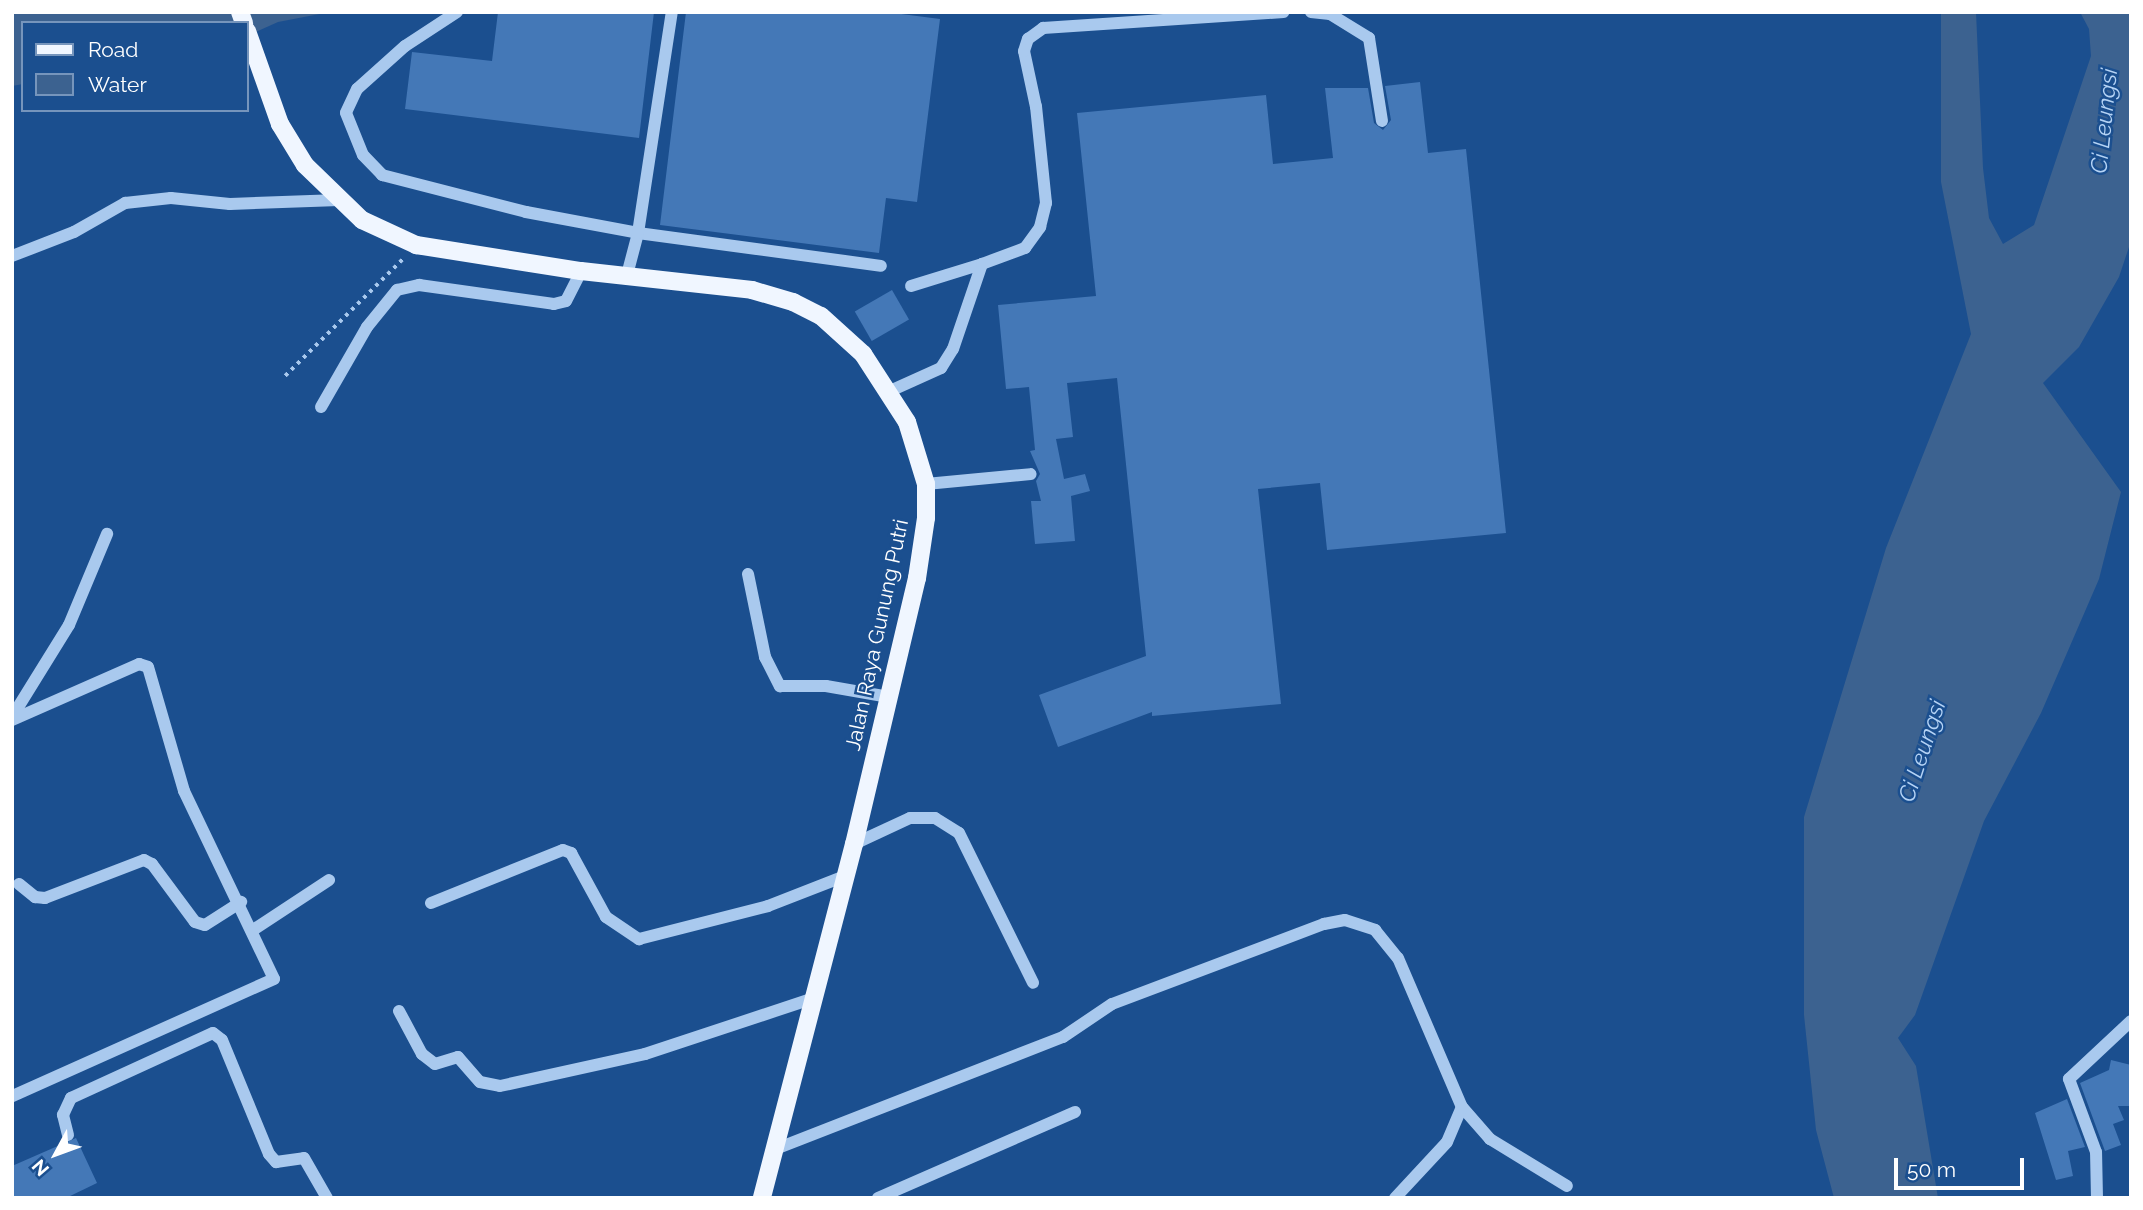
<!DOCTYPE html>
<html>
<head>
<meta charset="utf-8">
<style>
  body { margin:0 }
  #map { position:relative; width:2143px; height:1210px; overflow:hidden; background:#1b4f8f; font-family:Raleway,sans-serif }
  div>[style] { position:absolute }
  [style*='--x'] { left:calc(var(--x)*1px); top:calc(var(--y)*1px); width:calc(var(--w)*1px); rotate:calc(var(--a)*1deg) }
  .water>* { inset:0; background:#3c6290 }
  .building>* { inset:0; background:#4478b7; transform-origin:0 0 }
  .path>* { height:3.5px; margin-top:-1.75px; transform-origin:0; background:repeating-linear-gradient(90deg,#a9c9ee 0 3.5px,transparent 0 8.5px) }
  .minor>* { height:12px; margin:-6px; padding:0 6px; transform-origin:6px; border-radius:6px; background:#a9c9ee }
  .major>* { height:18px; margin:-9px; padding:0 9px; transform-origin:9px; border-radius:9px; background:#f0f6ff }
  span { translate:-50% -50%; white-space:nowrap; text-align:center; line-height:1.15; -webkit-text-stroke:5px #1b4f8f; paint-order:stroke }
  .street-label { font-size:21px; color:#fff }
  .water-label { font-size:23px; color:#b5d3f5; font-style:italic }
  .frame { position:absolute; inset:0; border:14px solid #fff; pointer-events:none }
  .legend { position:absolute; left:21px; top:21px; width:228px; height:91px; box-sizing:border-box; background:#1b4f8f; border:2px solid #7695bc; margin:0; padding:9px 12px; list-style:none; font-size:21px; color:#fff }
  .legend li { display:flex; align-items:center; gap:14px; height:35px }
  .legend b { width:35px; border:2px solid #7695bc }
  .north { position:absolute; left:21px; top:1119px; width:70px; height:70px; -webkit-text-stroke:5px #1b4f8f; paint-order:stroke; rotate:229deg; font-size:19px; font-weight:700; line-height:28px; text-align:center; color:#fff }
  .north::after { content:''; display:block; margin:auto; width:24px; height:32px; background:#fff; clip-path:polygon(50% 0,100% 100%,50% 72%,0 100%) }
  .scale { position:absolute; left:1894px; top:1158px; width:130px; height:32px; box-sizing:border-box; border:4px solid #fff; border-top:0; padding-left:9px; font-size:21px; line-height:24px; white-space:nowrap; color:#fff; -webkit-text-stroke:5px #1b4f8f; paint-order:stroke }
</style>
</head>
<body>
<div id="map">
  <div class="water">
    <div style="clip-path:polygon(12px 12px,330px 12px,278px 22px,247px 36px,247px 23px,23px 23px,23px 84px,12px 86px)"></div>
    <div style="clip-path:polygon(1941px 12px,1976px 12px,1983px 168px,1989px 218px,2003px 244px,2034px 225px,2091px 56px,2089px 29px,2080px 12px,2129px 12px,2131px 16px,2131px 241px,2119px 277px,2079px 347px,2043px 383px,2121px 492px,2099px 579px,2041px 713px,1984px 821px,1915px 1015px,1898px 1038px,1916px 1066px,1938px 1198px,1834px 1198px,1816px 1130px,1804px 1015px,1804px 817px,1886px 548px,1971px 334px,1941px 182px)"></div>
  </div>
  <div class="building">
    <div style="clip-path:polygon(498px 12px,654px 12px,639px 138px,405px 109px,412px 52px,492px 61px)"></div>
    <div style="clip-path:polygon(686px 12px,886px 12px,940px 19px,917px 202px,886px 198px,879px 253px,660px 225px)"></div>
    <div style="clip-path:polygon(1420px 82px,1428px 153px,1466px 149px,1506px 533px,1327px 550px,1320px 483px,1258px 489px,1281px 704px,1152px 716px,1152px 712px,1058px 747px,1039px 695px,1146px 656px,1117px 378px,1067px 383px,1073px 437px,1056px 439px,1064px 479px,1085px 474px,1090px 491px,1071px 496px,1075px 541px,1035px 544px,1031px 501px,1041px 501px,1036px 481px,1040px 474px,1030px 451px,1035px 450px,1029px 387px,1006px 389px,998px 305px,1096px 296px,1077px 113px,1266px 95px,1273px 164px,1333px 158px,1325px 88px,1368px 88px,1374px 123px,1383px 130px,1391px 120px,1385px 86px)"></div>
    <div style="left:892px;top:290px;width:34px;height:43px;rotate:60deg"></div>
    <div style="clip-path:polygon(2111px 1060px,2131px 1065px,2131px 1106px,2118px 1106px,2124px 1120px,2113px 1124px,2121px 1145px,2105px 1151px,2080px 1083px,2109px 1070px)"></div>
    <div style="clip-path:polygon(2067px 1099px,2085px 1147px,2068px 1151px,2073px 1176px,2056px 1180px,2035px 1113px)"></div>
    <div style="clip-path:polygon(76px 1138px,97px 1183px,66px 1198px,12px 1198px,12px 1166px)"></div>
  </div>
  <div class="path">
    <div style="--x:285;--y:376;--w:169;--a:-44.8"></div>
  </div>
  <div class="minor">
    <div style="--x:457;--y:12;--w:62;--a:146.8"></div>
    <div style="--x:405;--y:46;--w:64;--a:138.1"></div>
    <div style="--x:357;--y:89;--w:26;--a:115"></div>
    <div style="--x:346;--y:113;--w:45;--a:68"></div>
    <div style="--x:363;--y:155;--w:28;--a:46"></div>
    <div style="--x:382;--y:175;--w:149;--a:14.4"></div>
    <div style="--x:526;--y:212;--w:114;--a:10.6"></div>
    <div style="--x:638;--y:233;--w:245;--a:7.7"></div>
    <div style="--x:1311;--y:12;--w:19;--a:6"></div>
    <div style="--x:1330;--y:14;--w:46;--a:31.6"></div>
    <div style="--x:1369;--y:38;--w:84;--a:81.1"></div>
    <div style="--x:12;--y:256;--w:66;--a:-21.2"></div>
    <div style="--x:74;--y:232;--w:59;--a:-29.6"></div>
    <div style="--x:125;--y:203;--w:46;--a:-6.2"></div>
    <div style="--x:171;--y:198;--w:59;--a:5.8"></div>
    <div style="--x:230;--y:204;--w:109;--a:-2.1"></div>
    <div style="--x:627;--y:275;--w:43;--a:-75.3"></div>
    <div style="--x:638;--y:233;--w:224;--a:-81.3"></div>
    <div style="--x:911;--y:286;--w:74;--a:-17.2"></div>
    <div style="--x:890;--y:391;--w:56;--a:-24.3"></div>
    <div style="--x:941;--y:368;--w:22;--a:-58"></div>
    <div style="--x:953;--y:349;--w:90;--a:-71.2"></div>
    <div style="--x:982;--y:264;--w:46;--a:-20.4"></div>
    <div style="--x:1025;--y:248;--w:26;--a:-54"></div>
    <div style="--x:1040;--y:227;--w:25;--a:-76"></div>
    <div style="--x:1046;--y:203;--w:97;--a:-95.9"></div>
    <div style="--x:1036;--y:107;--w:57;--a:-102.1"></div>
    <div style="--x:1024;--y:51;--w:13;--a:-72"></div>
    <div style="--x:1028;--y:39;--w:19;--a:-36"></div>
    <div style="--x:1043;--y:28;--w:241;--a:-3.8"></div>
    <div style="--x:321;--y:407;--w:92;--a:-60.1"></div>
    <div style="--x:367;--y:327;--w:48;--a:-51"></div>
    <div style="--x:397;--y:290;--w:23;--a:-13"></div>
    <div style="--x:419;--y:285;--w:136;--a:8"></div>
    <div style="--x:554;--y:304;--w:12;--a:-14"></div>
    <div style="--x:566;--y:301;--w:34;--a:-63"></div>
    <div style="--x:926;--y:484;--w:105;--a:-5.4"></div>
    <div style="--x:748;--y:574;--w:85;--a:78.4"></div>
    <div style="--x:765;--y:657;--w:33;--a:63"></div>
    <div style="--x:780;--y:686;--w:46;--a:0"></div>
    <div style="--x:826;--y:686;--w:64;--a:9.9"></div>
    <div style="--x:12;--y:717;--w:108;--a:-58.2"></div>
    <div style="--x:69;--y:625;--w:99;--a:-67.3"></div>
    <div style="--x:12;--y:720;--w:139;--a:-23.8"></div>
    <div style="--x:139;--y:664;--w:9;--a:18"></div>
    <div style="--x:148;--y:667;--w:129;--a:73.8"></div>
    <div style="--x:184;--y:791;--w:208;--a:64.4"></div>
    <div style="--x:274;--y:979;--w:287;--a:155.9"></div>
    <div style="--x:854;--y:844;--w:62;--a:-24.9"></div>
    <div style="--x:910;--y:818;--w:25;--a:0"></div>
    <div style="--x:935;--y:818;--w:28;--a:32"></div>
    <div style="--x:959;--y:833;--w:167;--a:63.7"></div>
    <div style="--x:19;--y:884;--w:21;--a:39"></div>
    <div style="--x:35;--y:897;--w:10;--a:6"></div>
    <div style="--x:45;--y:898;--w:106;--a:-21"></div>
    <div style="--x:144;--y:860;--w:9;--a:27"></div>
    <div style="--x:152;--y:864;--w:72;--a:53.4"></div>
    <div style="--x:195;--y:922;--w:10;--a:17"></div>
    <div style="--x:205;--y:925;--w:43;--a:-32.6"></div>
    <div style="--x:431;--y:903;--w:142;--a:-21.9"></div>
    <div style="--x:563;--y:850;--w:9;--a:21"></div>
    <div style="--x:571;--y:853;--w:73;--a:61.3"></div>
    <div style="--x:606;--y:917;--w:40;--a:34"></div>
    <div style="--x:639;--y:939;--w:133;--a:-14.3"></div>
    <div style="--x:768;--y:906;--w:83;--a:-21.3"></div>
    <div style="--x:253;--y:930;--w:91;--a:-33.3"></div>
    <div style="--x:399;--y:1011;--w:49;--a:61.9"></div>
    <div style="--x:422;--y:1054;--w:16;--a:38"></div>
    <div style="--x:435;--y:1064;--w:24;--a:-17"></div>
    <div style="--x:458;--y:1057;--w:33;--a:49"></div>
    <div style="--x:480;--y:1082;--w:20;--a:11"></div>
    <div style="--x:500;--y:1086;--w:148;--a:-12.4"></div>
    <div style="--x:645;--y:1054;--w:175;--a:-18.3"></div>
    <div style="--x:68;--y:1135;--w:21;--a:-104"></div>
    <div style="--x:63;--y:1115;--w:19;--a:-65"></div>
    <div style="--x:71;--y:1098;--w:156;--a:-24.6"></div>
    <div style="--x:213;--y:1033;--w:11;--a:38"></div>
    <div style="--x:222;--y:1040;--w:123;--a:67.6"></div>
    <div style="--x:269;--y:1154;--w:11;--a:49"></div>
    <div style="--x:276;--y:1162;--w:28;--a:-8"></div>
    <div style="--x:304;--y:1158;--w:46;--a:60.1"></div>
    <div style="--x:773;--y:1150;--w:311;--a:-21.3"></div>
    <div style="--x:1063;--y:1037;--w:59;--a:-34"></div>
    <div style="--x:1112;--y:1004;--w:227;--a:-20.7"></div>
    <div style="--x:1324;--y:924;--w:21;--a:-11"></div>
    <div style="--x:1345;--y:920;--w:32;--a:18"></div>
    <div style="--x:1375;--y:930;--w:36;--a:51"></div>
    <div style="--x:1398;--y:958;--w:162;--a:66.8"></div>
    <div style="--x:1462;--y:1107;--w:43;--a:48.8"></div>
    <div style="--x:1490;--y:1139;--w:90;--a:31.4"></div>
    <div style="--x:878;--y:1198;--w:215;--a:-23.6"></div>
    <div style="--x:1395;--y:1198;--w:76;--a:-47.1"></div>
    <div style="--x:1447;--y:1142;--w:38;--a:-67"></div>
    <div style="--x:2097;--y:1198;--w:46;--a:-91.2"></div>
    <div style="--x:2096;--y:1152;--w:78;--a:-110.3"></div>
    <div style="--x:2069;--y:1079;--w:85;--a:-43.1"></div>
  </div>
  <div class="major">
    <div style="--x:240;--y:12;--w:12;--a:70"></div>
    <div style="--x:247;--y:31;--w:99;--a:70.5"></div>
    <div style="--x:280;--y:124;--w:48;--a:58.6"></div>
    <div style="--x:305;--y:165;--w:79;--a:44"></div>
    <div style="--x:362;--y:220;--w:60;--a:24.8"></div>
    <div style="--x:416;--y:245;--w:167;--a:9"></div>
    <div style="--x:581;--y:271;--w:172;--a:6.3"></div>
    <div style="--x:752;--y:290;--w:43;--a:16.3"></div>
    <div style="--x:793;--y:302;--w:31;--a:27"></div>
    <div style="--x:821;--y:316;--w:57;--a:42.1"></div>
    <div style="--x:863;--y:354;--w:81;--a:57.1"></div>
    <div style="--x:907;--y:422;--w:65;--a:73"></div>
    <div style="--x:926;--y:484;--w:34;--a:90"></div>
    <div style="--x:926;--y:518;--w:61;--a:98.5"></div>
    <div style="--x:917;--y:578;--w:273;--a:103.3"></div>
    <div style="--x:854;--y:844;--w:366;--a:104.6"></div>
  </div>
  <div class="street-label">
    <span style="left:877px;top:635px;rotate:-78deg">Jalan Raya Gunung Putri</span>
  </div>
  <div class="water-label">
    <span style="left:2104px;top:121px;rotate:-84deg">Ci Leungsi</span>
    <span style="left:1922px;top:751px;rotate:-72deg">Ci Leungsi</span>
  </div>
  <div class="frame"></div>
  <ul class="legend">
  <li><b style="height:9px;background:#f0f6ff"></b>Road</li>
  <li><b style="height:19px;background:#3c6290"></b>Water</li>
  </ul>
  <div class="north">N</div>
  <div class="scale">50 m</div>
</div>
</body>
</html>
